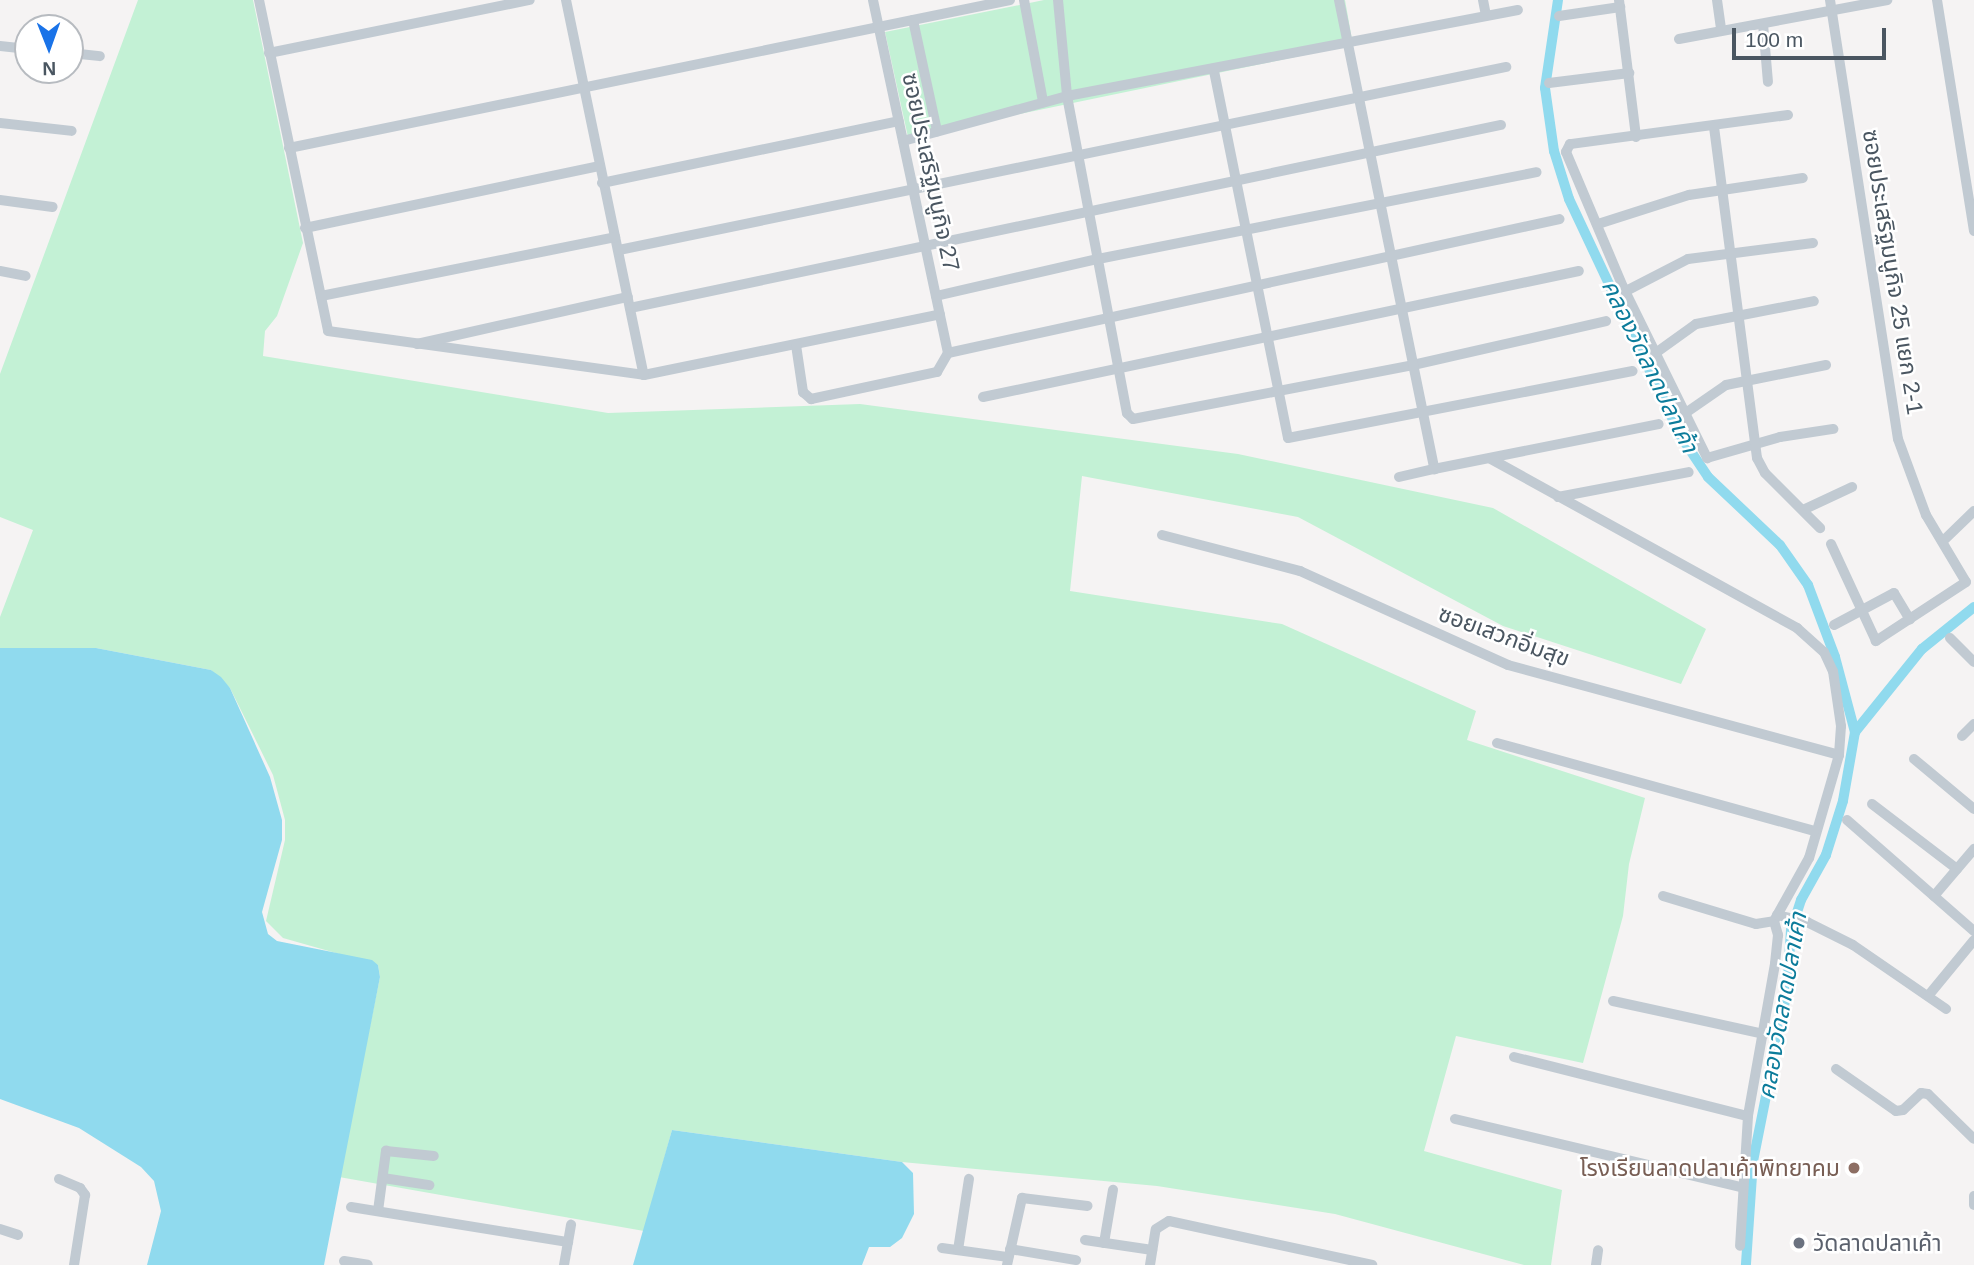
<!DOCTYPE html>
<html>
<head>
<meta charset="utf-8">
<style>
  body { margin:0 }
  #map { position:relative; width:1974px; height:1265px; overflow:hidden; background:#f5f3f3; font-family:Helvetica,"Noto Sans Thai",sans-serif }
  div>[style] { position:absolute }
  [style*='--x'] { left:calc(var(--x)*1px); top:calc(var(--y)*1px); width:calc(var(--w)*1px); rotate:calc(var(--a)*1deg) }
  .green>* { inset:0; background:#c3f1d5 }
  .water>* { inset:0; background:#90daee }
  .canal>* { height:10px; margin:-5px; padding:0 5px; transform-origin:5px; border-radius:5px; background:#90daee }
  .minor>* { height:10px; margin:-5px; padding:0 5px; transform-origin:5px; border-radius:5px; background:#c1cad2 }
  .dots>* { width:19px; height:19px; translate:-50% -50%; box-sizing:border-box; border:4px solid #fff; border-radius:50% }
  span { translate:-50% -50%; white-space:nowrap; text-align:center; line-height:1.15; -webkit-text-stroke:5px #fff; paint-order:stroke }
  .street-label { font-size:23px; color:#4a5661 }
  .education-label { font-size:23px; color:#785e54 }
  .right { translate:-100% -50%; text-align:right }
  .worship-label { font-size:23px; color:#5b616d }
  .left { translate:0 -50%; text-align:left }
  .water-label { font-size:24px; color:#0c7c9b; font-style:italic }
  .north { position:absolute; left:14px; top:14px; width:70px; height:70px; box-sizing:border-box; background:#fff; border:2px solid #b7bbc0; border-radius:50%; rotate:179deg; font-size:19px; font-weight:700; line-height:28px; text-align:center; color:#4a5661 }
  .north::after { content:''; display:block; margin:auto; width:24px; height:32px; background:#1a73e8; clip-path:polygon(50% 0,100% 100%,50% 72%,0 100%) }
  .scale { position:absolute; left:1732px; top:28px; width:154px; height:32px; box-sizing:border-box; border:4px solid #4a5661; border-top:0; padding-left:9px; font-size:21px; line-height:24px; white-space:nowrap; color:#4a5661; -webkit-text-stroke:5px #fff; paint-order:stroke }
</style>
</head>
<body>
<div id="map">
  <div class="green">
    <div style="clip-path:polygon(138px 0,253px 0,303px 243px,277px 316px,265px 331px,263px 356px,608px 413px,860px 404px,1238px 454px,1493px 508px,1706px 629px,1681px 684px,1503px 626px,1298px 517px,1082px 476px,1070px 591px,1282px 624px,1476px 711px,1467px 740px,1645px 798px,1629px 864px,1623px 916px,1583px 1063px,1456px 1036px,1424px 1151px,1562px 1190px,1551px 1265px,1524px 1265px,1335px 1214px,1157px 1186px,902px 1162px,672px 1130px,644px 1231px,339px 1177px,380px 977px,378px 965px,283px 938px,266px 921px,285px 840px,285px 820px,273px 775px,230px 688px,211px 670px,96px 648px,0 648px,0 617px,33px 530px,0 517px,0 374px)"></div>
    <div style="clip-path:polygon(1044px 0,1345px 0,1353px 45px,908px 137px,885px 32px)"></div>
  </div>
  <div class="water">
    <div style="clip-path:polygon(0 648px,96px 648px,211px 670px,221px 677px,230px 688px,270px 777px,282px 820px,282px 840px,262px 912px,268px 934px,277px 941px,372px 960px,378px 965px,380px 977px,324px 1265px,147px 1265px,161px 1211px,154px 1181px,141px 1167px,79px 1128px,0 1099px)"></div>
    <div style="clip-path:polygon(672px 1130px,902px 1162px,913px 1173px,914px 1214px,902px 1238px,890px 1247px,869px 1247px,862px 1265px,633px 1265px)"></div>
  </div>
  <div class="canal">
    <div style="--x:1558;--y:0;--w:89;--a:98.4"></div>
    <div style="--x:1545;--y:88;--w:64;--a:81.9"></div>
    <div style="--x:1554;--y:151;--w:50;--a:72.6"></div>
    <div style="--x:1569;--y:199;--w:261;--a:64.8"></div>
    <div style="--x:1680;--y:435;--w:50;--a:56.3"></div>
    <div style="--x:1708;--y:477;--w:99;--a:43.4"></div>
    <div style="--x:1780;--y:545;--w:49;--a:55"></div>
    <div style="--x:1808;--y:585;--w:77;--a:69.4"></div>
    <div style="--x:1835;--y:657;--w:78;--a:75.1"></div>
    <div style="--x:1855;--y:732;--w:70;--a:99.9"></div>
    <div style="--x:1843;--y:801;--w:57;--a:107.5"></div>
    <div style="--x:1826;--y:855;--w:51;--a:119.1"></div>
    <div style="--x:1801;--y:900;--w:32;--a:108"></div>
    <div style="--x:1791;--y:930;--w:61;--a:93.8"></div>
    <div style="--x:1787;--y:991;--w:173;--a:101.3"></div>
    <div style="--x:1753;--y:1161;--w:104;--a:93.9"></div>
    <div style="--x:1855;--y:732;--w:107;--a:-51.1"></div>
    <div style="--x:1922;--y:649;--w:67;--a:-38.9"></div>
  </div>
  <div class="minor">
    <div style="--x:259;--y:0;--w:338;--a:78.2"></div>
    <div style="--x:328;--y:331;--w:319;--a:7.9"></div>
    <div style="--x:644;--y:375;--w:302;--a:-11.6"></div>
    <div style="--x:566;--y:0;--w:383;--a:78.3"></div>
    <div style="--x:1024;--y:0;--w:104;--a:79.4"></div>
    <div style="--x:1058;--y:0;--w:96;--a:84.6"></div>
    <div style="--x:1067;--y:96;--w:323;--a:79.3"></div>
    <div style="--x:1127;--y:413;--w:8;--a:45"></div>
    <div style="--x:1133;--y:419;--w:285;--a:-10.9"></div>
    <div style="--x:1413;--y:365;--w:198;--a:-12.8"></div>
    <div style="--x:1339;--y:0;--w:479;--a:78.5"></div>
    <div style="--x:1434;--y:469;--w:229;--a:-11.3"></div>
    <div style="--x:1483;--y:0;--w:16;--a:79"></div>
    <div style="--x:1619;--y:0;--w:138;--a:82.9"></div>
    <div style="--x:1717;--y:0;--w:30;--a:82"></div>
    <div style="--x:1830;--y:0;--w:444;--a:81.2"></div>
    <div style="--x:1898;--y:439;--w:81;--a:69.8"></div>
    <div style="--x:1926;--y:515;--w:78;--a:59.2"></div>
    <div style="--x:1966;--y:582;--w:108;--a:146.8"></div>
    <div style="--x:1876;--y:641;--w:107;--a:-114.9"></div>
    <div style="--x:1937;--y:0;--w:234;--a:80.9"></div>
    <div style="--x:1559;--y:16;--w:62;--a:-8.4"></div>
    <div style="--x:913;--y:20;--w:114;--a:77.8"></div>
    <div style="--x:1763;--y:24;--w:58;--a:85.1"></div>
    <div style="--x:1679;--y:39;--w:212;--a:-10.6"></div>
    <div style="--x:0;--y:46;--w:28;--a:6"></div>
    <div style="--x:70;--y:53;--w:30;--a:6"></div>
    <div style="--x:269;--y:53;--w:266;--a:-11.5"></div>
    <div style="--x:1214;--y:71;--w:374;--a:78.6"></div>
    <div style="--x:1288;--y:438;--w:351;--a:-11"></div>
    <div style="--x:1549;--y:83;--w:81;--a:-7.1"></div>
    <div style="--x:1788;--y:115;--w:220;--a:172.4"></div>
    <div style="--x:1570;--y:144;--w:9;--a:117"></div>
    <div style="--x:1566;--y:152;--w:147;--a:67.1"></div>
    <div style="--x:1623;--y:287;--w:191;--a:63.8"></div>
    <div style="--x:1707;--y:458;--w:76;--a:-16"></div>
    <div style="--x:1780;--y:437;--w:54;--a:-8.6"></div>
    <div style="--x:0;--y:123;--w:72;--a:6.3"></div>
    <div style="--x:1714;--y:127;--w:334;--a:82.6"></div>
    <div style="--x:1757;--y:458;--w:17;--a:62"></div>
    <div style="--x:1765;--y:473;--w:78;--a:45"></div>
    <div style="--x:903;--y:141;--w:170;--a:-15.3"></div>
    <div style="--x:1067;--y:96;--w:459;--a:-10.8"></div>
    <div style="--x:289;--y:148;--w:736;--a:-11.6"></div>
    <div style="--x:602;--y:183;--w:303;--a:-11.8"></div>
    <div style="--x:0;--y:200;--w:53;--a:7.5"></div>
    <div style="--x:1598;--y:224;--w:96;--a:-17.7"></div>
    <div style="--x:1689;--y:195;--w:115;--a:-8.5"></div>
    <div style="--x:305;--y:228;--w:299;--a:-11.9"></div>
    <div style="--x:619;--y:250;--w:906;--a:-11.66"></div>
    <div style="--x:0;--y:271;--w:26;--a:11"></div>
    <div style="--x:1626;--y:291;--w:70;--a:-27.3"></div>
    <div style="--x:1688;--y:259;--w:126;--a:-7.3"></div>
    <div style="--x:321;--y:296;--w:300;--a:-11.3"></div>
    <div style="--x:936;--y:296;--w:166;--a:-12.9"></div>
    <div style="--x:1098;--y:259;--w:447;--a:-11.2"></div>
    <div style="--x:630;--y:308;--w:890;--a:-11.87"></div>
    <div style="--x:417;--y:344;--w:216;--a:-12.6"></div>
    <div style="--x:796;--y:345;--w:48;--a:81.5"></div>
    <div style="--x:803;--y:392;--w:11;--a:41"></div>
    <div style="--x:811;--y:399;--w:129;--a:-12.1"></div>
    <div style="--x:937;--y:372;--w:22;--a:-60"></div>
    <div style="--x:948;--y:353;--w:361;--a:-102"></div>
    <div style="--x:1657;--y:352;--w:48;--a:-35.7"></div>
    <div style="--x:1696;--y:324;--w:120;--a:-11"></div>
    <div style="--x:948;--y:353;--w:626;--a:-12.35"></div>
    <div style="--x:983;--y:397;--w:609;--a:-11.94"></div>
    <div style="--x:1687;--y:412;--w:47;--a:-34.7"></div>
    <div style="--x:1726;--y:385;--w:102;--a:-11.3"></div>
    <div style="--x:1491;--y:459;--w:350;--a:28.9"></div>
    <div style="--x:1797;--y:628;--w:36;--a:42"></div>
    <div style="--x:1824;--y:652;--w:21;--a:65"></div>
    <div style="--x:1833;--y:671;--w:56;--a:81.7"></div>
    <div style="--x:1841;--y:726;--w:29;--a:94"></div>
    <div style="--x:1839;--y:755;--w:107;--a:106.2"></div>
    <div style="--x:1809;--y:858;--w:72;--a:119.1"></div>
    <div style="--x:1774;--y:921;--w:15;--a:74"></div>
    <div style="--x:1778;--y:935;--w:29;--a:96"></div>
    <div style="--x:1775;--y:964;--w:154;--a:100.1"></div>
    <div style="--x:1748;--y:1116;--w:130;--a:93.5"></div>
    <div style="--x:1399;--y:477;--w:36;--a:-13"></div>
    <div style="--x:1558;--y:497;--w:133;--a:-10.8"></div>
    <div style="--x:1805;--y:509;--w:52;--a:-25.1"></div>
    <div style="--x:1162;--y:535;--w:143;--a:14.6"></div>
    <div style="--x:1300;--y:571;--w:228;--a:24.3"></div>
    <div style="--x:1508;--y:665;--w:343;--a:15.2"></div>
    <div style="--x:1943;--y:541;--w:43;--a:-44.1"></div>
    <div style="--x:1834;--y:625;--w:68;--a:-28.1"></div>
    <div style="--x:1894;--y:593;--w:31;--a:59"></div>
    <div style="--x:1950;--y:638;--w:34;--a:45"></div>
    <div style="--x:1962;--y:736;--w:17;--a:-45"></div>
    <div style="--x:1497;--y:743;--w:329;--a:15.5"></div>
    <div style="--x:1914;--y:759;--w:78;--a:39.8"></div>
    <div style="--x:1872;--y:804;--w:107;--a:37.4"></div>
    <div style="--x:1847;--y:820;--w:169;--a:41.2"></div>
    <div style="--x:1663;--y:896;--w:97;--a:16.8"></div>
    <div style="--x:1756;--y:924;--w:18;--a:-9"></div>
    <div style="--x:1934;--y:896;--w:62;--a:-49.6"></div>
    <div style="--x:1777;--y:915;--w:31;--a:13"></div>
    <div style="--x:1807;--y:922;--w:51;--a:26.6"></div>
    <div style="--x:1853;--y:945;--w:113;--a:34.5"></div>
    <div style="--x:1928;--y:996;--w:72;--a:-50.6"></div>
    <div style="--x:1613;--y:1001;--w:155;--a:12.3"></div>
    <div style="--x:1514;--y:1057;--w:241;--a:14.2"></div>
    <div style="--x:1836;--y:1069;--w:73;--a:35"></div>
    <div style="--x:1896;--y:1111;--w:7;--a:-8"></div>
    <div style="--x:1903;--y:1110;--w:25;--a:-43"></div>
    <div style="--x:1921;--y:1093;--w:7;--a:8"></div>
    <div style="--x:1928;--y:1094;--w:64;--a:44.4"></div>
    <div style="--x:1455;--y:1119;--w:294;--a:13.4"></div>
    <div style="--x:383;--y:1178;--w:47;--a:8.7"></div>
    <div style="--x:59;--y:1179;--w:23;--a:23"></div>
    <div style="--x:80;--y:1188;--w:9;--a:54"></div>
    <div style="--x:85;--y:1195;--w:71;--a:98.9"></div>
    <div style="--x:1974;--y:1196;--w:9;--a:90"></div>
    <div style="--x:351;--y:1207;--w:220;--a:9.2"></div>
    <div style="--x:378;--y:1211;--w:61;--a:-82.4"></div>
    <div style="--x:386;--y:1151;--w:48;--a:5.9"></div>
    <div style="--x:0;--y:1229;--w:19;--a:18"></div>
    <div style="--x:1085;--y:1240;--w:68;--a:8.5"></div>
    <div style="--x:1104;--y:1243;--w:54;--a:-80.4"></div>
    <div style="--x:942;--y:1248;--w:67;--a:7.8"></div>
    <div style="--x:1010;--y:1249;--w:67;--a:9.5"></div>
    <div style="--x:958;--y:1250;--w:72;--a:-81.2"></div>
    <div style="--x:344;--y:1261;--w:24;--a:9"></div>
    <div style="--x:564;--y:1265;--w:41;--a:-80.1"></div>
    <div style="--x:1007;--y:1265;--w:69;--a:-77.4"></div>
    <div style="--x:1022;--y:1198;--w:66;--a:6.9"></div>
    <div style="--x:1150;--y:1265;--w:36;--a:-81"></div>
    <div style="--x:1156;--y:1229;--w:15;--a:-32"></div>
    <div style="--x:1169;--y:1221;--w:208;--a:12.2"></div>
    <div style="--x:1596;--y:1265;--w:15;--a:-82"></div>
  </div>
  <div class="dots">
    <div style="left:1854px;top:1168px;background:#8d6e63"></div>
    <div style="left:1799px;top:1243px;background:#6b7280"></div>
  </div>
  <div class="street-label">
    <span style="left:931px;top:172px;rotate:78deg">ซอยประเสริฐมนูกิจ 27</span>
    <span style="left:1893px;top:272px;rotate:81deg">ซอยประเสริฐมนูกิจ 25 แยก 2-1</span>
    <span style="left:1504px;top:636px;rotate:20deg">ซอยเสวกอิ่มสุข</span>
  </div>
  <div class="education-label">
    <span class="right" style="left:1840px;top:1168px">โรงเรียนลาดปลาเค้าพิทยาคม</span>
  </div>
  <div class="worship-label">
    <span class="left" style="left:1813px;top:1243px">วัดลาดปลาเค้า</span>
  </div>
  <div class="water-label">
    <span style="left:1650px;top:366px;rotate:64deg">คลองวัดลาดปลาเค้า</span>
    <span style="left:1782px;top:1006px;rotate:-80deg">คลองวัดลาดปลาเค้า</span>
  </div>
  <div class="north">N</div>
  <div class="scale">100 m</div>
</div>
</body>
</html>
